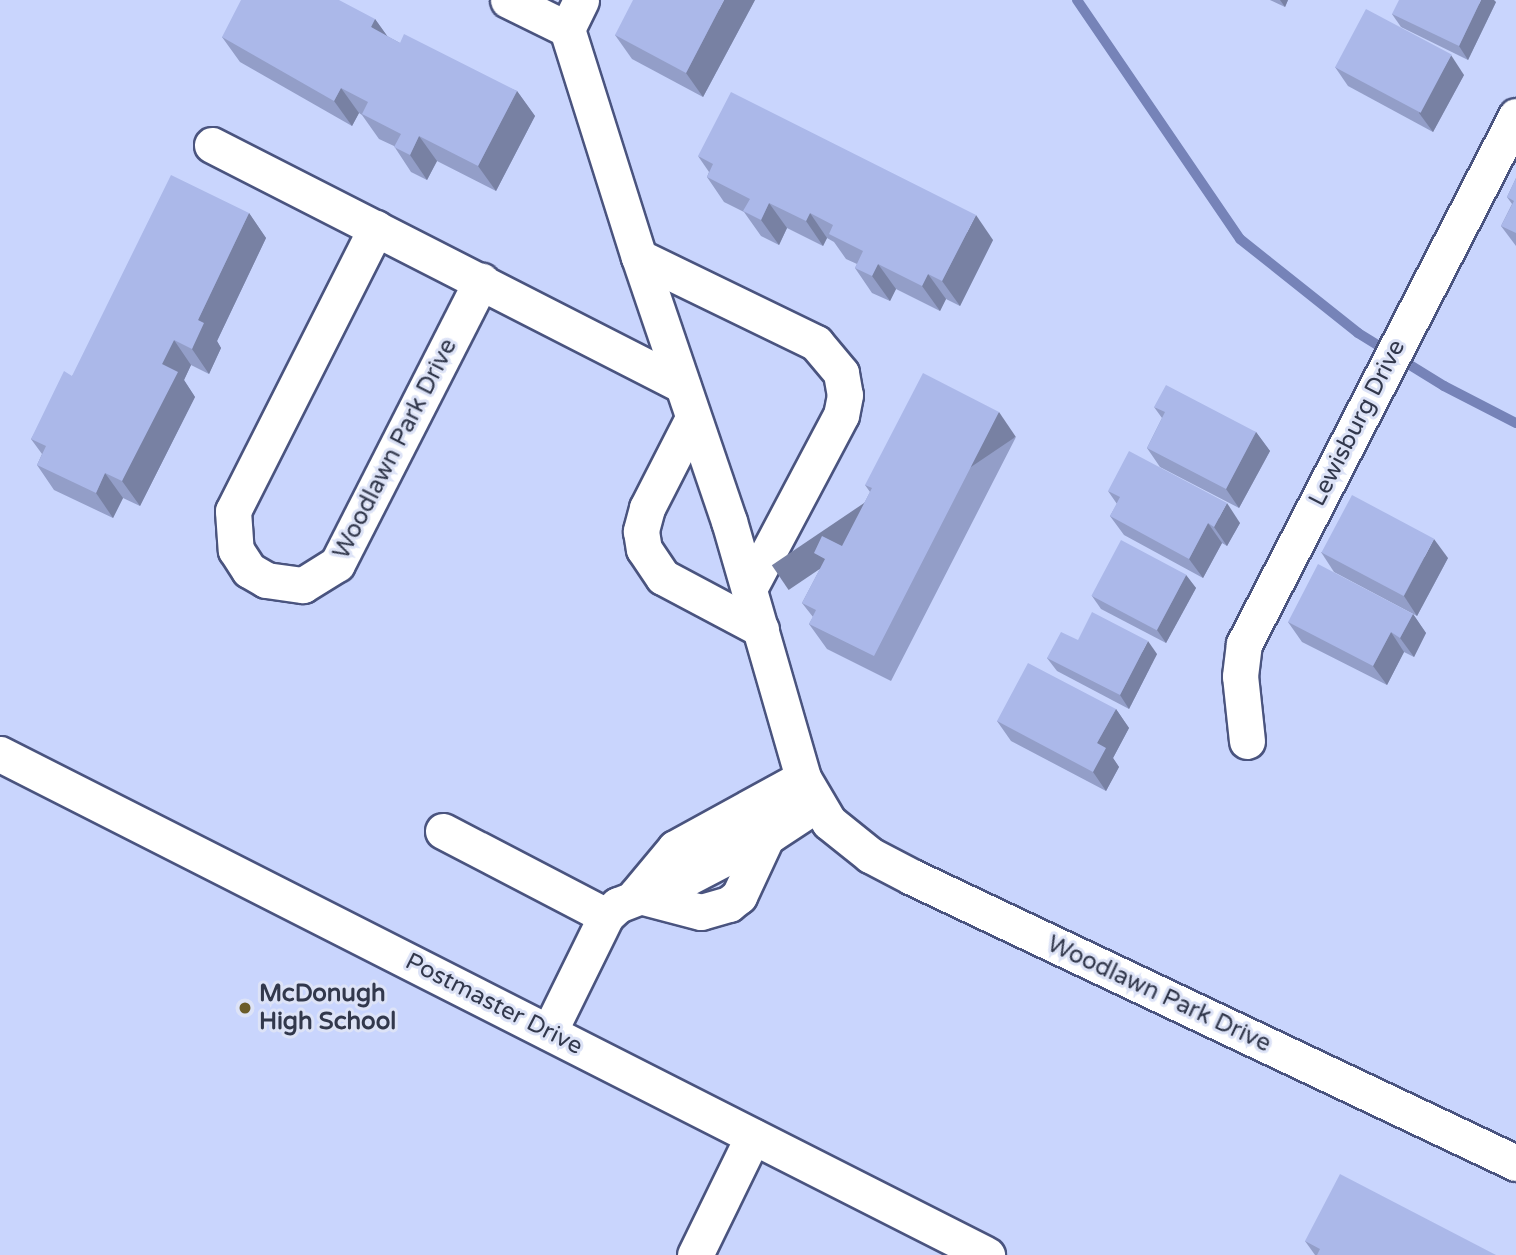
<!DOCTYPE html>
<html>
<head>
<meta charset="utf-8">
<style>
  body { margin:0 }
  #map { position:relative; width:1516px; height:1255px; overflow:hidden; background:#c9d5fd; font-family:"Varela Round",sans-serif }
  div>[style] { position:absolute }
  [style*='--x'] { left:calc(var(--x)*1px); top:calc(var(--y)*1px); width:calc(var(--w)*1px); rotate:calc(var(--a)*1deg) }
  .stream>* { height:10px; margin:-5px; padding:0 5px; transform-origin:5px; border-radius:5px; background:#7683b8 }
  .roads { filter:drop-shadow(2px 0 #4a547f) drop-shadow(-2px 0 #4a547f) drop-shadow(0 2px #4a547f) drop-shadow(0 -2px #4a547f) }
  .minor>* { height:35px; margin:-17.5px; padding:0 17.5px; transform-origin:17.5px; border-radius:17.5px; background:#fff }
  .wall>* { inset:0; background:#939ec8 }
  .shaded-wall>* { inset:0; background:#7881a3; transform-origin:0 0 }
  .building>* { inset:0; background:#abb8e9; transform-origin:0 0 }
  .dots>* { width:19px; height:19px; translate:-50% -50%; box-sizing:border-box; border:4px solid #dde3f7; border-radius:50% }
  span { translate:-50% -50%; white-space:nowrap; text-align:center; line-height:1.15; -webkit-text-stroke:6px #dde3f7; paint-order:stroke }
  .street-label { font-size:24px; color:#32384c }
  .poi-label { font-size:24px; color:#32384c; font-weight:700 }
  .left { translate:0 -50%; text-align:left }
</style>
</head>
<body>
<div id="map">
  <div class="stream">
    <div style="--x:1077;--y:0;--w:289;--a:55.7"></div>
    <div style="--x:1240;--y:239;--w:151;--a:38.5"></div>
    <div style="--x:1358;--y:333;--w:101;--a:31.6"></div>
    <div style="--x:1444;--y:386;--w:81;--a:27.2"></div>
  </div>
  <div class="roads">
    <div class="minor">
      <div style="--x:508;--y:0;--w:66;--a:26.2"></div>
      <div style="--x:567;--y:29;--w:239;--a:72.5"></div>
      <div style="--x:639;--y:257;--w:279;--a:71.2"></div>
      <div style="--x:729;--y:521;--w:267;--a:73.9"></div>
      <div style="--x:803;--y:778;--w:51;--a:59.4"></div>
      <div style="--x:829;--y:822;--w:53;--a:38.8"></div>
      <div style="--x:870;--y:855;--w:47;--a:27.6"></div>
      <div style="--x:912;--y:877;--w:668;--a:25.34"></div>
      <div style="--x:567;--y:29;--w:32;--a:-64"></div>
      <div style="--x:212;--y:145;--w:528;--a:27.05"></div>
      <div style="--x:376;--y:228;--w:317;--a:116.8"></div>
      <div style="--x:233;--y:511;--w:39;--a:86"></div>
      <div style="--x:236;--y:550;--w:24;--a:57"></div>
      <div style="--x:249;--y:570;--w:20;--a:30"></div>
      <div style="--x:266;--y:580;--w:37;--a:8"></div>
      <div style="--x:303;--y:585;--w:40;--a:-32"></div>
      <div style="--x:337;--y:564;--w:318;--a:-63"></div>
      <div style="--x:639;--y:257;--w:197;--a:25.9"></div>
      <div style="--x:816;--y:343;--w:39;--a:50"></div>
      <div style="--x:841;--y:373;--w:22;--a:80"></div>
      <div style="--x:845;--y:395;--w:20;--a:101"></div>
      <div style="--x:841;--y:415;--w:195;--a:117.9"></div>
      <div style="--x:693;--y:418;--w:101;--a:117.1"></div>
      <div style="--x:647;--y:508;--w:24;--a:105"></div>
      <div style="--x:641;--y:531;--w:18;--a:81"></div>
      <div style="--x:644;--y:549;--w:34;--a:56"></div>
      <div style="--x:663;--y:577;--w:111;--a:28"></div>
      <div style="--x:1247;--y:741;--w:65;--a:-96.1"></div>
      <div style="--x:1240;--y:676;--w:32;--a:-83"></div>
      <div style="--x:1244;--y:644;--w:594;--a:-62.74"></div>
      <div style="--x:0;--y:754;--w:1107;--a:26.91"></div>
      <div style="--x:443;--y:831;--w:184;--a:27.5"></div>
      <div style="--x:636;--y:895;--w:61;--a:-50.3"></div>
      <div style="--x:675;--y:848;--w:146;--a:-28.7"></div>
      <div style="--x:636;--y:895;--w:67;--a:14.7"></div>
      <div style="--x:701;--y:912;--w:29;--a:-16"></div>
      <div style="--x:729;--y:904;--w:13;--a:-39"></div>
      <div style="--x:739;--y:896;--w:66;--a:-65"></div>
      <div style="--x:549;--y:1032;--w:129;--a:-63.8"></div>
      <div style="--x:606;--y:916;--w:16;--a:-43"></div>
      <div style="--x:618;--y:905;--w:72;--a:-21.2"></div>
      <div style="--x:685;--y:879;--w:97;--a:-27.6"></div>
      <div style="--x:771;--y:834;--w:55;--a:-33.1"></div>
      <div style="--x:695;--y:1255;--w:132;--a:-64"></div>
    </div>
  </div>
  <div class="wall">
    <div style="clip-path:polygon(755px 0,703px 97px,632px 59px,615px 35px)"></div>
    <div style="clip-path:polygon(1270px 0,1288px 0,1285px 7px)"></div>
    <div style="clip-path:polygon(1496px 2px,1468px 60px,1401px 27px,1392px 14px)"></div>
    <div style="clip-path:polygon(375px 19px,387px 36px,400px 43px,517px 91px,535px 116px,496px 191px,437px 161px,427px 180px,411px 172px,394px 146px,379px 139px,362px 115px,359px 113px,352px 126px,240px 62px,222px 37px)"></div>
    <div style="clip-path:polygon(1335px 67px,1464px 75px,1433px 132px,1348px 86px)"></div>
    <div style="clip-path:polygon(698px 156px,993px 240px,960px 306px,946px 299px,940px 311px,896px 289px,890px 301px,872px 293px,855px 268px,857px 264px,846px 259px,834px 242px,827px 238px,823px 246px,787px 228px,779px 245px,761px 236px,744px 212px,724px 202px,707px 177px,709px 172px)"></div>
    <div style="clip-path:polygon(1516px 178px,1516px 246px,1501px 226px,1512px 204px,1507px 197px)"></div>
    <div style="clip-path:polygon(249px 213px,266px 238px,217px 341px,221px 348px,209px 374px,191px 365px,184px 380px,195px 397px,140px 506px,123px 498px,113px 518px,54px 490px,37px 465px,42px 454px,31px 439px,72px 376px)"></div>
    <div style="clip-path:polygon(1154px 407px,1256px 432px,1270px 451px,1239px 508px,1160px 467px,1147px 448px,1162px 418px)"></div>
    <div style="clip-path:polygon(1016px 437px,891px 681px,827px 649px,809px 624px,813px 617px,802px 603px,822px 565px,814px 553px,842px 546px,870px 492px,865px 485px)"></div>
    <div style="clip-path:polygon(1108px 491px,1240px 523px,1227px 546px,1222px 543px,1203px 578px,1124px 535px,1110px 516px,1117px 504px)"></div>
    <div style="clip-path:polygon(1321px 552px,1448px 558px,1417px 616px,1334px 572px)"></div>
    <div style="clip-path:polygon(1186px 575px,1196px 588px,1166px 643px,1101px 609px,1092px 596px)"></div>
    <div style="clip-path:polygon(1413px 614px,1426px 633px,1414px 657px,1404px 652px,1387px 685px,1302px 642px,1288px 622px)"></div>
    <div style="clip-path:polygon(1078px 640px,1157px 654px,1129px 709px,1057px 671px,1047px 658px)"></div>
    <div style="clip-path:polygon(1116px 709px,1129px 728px,1113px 758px,1119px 767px,1106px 791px,1011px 741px,997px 721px)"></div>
    <div style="clip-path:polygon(1305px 1241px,1496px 1255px,1315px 1255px)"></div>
  </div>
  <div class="shaded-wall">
    <div style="clip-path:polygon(724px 0,755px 0,703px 97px,686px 73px)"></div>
    <div style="clip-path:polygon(1280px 0,1288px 0,1285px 7px)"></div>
    <div style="clip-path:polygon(1481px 0,1494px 0,1496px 2px,1468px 60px,1459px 46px)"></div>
    <div style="clip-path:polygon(375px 19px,393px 44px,371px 27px)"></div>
    <div style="clip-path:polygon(1451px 55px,1464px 75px,1433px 132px,1419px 113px)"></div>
    <div style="clip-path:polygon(341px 88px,359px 113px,352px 126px,334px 101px)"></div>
    <div style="clip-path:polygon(517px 91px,535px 116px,496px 191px,478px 166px)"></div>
    <div style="clip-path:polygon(419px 136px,437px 161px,427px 180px,410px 155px)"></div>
    <div style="clip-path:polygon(769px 203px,787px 228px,779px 245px,761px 220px)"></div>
    <div style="clip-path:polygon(249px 213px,266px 238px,217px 341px,221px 348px,209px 374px,192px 349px,198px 320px)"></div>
    <div style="clip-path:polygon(810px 213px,827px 238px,823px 246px,806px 221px)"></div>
    <div style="clip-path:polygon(976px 215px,993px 240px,960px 306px,942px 281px)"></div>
    <div style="clip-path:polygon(878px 264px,896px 289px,890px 301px,872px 276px)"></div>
    <div style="clip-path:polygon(928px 274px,946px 299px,940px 311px,922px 286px)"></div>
    <div style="clip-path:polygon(174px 340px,191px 365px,184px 380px,195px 397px,140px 506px,122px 481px,162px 364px)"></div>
    <div style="left:999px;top:412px;width:30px;height:274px;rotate:56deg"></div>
    <div style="clip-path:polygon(1256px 432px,1270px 451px,1239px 508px,1226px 489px)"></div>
    <div style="clip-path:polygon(105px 473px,123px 498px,113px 518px,96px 493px)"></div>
    <div style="clip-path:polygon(1227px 503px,1240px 523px,1227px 546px,1214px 527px)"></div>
    <div style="clip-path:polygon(1208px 523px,1222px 543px,1203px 578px,1189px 559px)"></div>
    <div style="clip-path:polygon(1434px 539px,1448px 558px,1417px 616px,1404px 596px)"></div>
    <div style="clip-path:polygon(1186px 575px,1196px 588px,1166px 643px,1157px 630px)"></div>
    <div style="clip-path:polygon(1413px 614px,1426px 633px,1414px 657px,1400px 638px)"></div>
    <div style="clip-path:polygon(1391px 632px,1404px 652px,1387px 685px,1373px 666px)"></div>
    <div style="clip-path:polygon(1148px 641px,1157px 654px,1129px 709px,1120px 695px)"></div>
    <div style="clip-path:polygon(1116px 709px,1129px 728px,1113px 758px,1119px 767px,1106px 791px,1093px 772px,1097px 743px)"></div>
  </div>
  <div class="building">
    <div style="clip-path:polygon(241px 0,339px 0,375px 19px,371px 27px,400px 43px,404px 34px,517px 91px,478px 166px,419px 136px,410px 155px,394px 147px,401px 134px,362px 114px,368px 102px,341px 88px,334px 101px,222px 37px)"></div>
    <div style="clip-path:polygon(633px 0,724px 0,686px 73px,615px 35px)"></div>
    <div style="clip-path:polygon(1399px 0,1481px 0,1459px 46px,1392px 14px)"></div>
    <div style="left:1366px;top:9px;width:97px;height:66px;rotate:28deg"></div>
    <div style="clip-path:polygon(731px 92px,976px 215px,942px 281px,928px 274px,922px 286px,878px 264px,872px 276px,855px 268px,863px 251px,829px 234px,833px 225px,810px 213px,806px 221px,769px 203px,761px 220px,743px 211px,750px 199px,707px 177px,713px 164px,698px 156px)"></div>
    <div style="clip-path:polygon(171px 175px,249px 213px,198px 320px,204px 323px,192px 349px,174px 340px,162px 364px,178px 372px,122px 481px,105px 473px,96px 493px,37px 465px,46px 446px,31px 439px,64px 371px,72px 376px)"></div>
    <div style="clip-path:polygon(1516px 178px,1516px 233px,1501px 226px,1514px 201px,1507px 197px)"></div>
    <div style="clip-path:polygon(923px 373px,999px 412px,874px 656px,809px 624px,816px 610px,802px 603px,825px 559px,814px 553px,822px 536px,842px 546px,872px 488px,865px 485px)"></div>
    <div style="clip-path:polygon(1166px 385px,1256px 432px,1226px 489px,1147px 448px,1165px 412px,1154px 407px)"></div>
    <div style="clip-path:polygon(1129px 451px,1227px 503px,1214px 527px,1208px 523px,1189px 559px,1110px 516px,1120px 497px,1108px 491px)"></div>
    <div style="left:1352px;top:495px;width:93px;height:65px;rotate:28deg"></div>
    <div style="left:1121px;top:540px;width:74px;height:63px;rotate:28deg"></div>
    <div style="clip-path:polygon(1318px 564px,1413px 614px,1400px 638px,1391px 632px,1373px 666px,1288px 622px)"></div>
    <div style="clip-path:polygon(1092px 612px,1148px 641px,1120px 695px,1047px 658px,1061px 632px,1078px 640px)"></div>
    <div style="clip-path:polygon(1028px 663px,1116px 709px,1097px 743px,1106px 748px,1093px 772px,997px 721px)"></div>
    <div style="clip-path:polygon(1340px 1174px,1496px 1255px,1317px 1255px,1320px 1249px,1305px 1241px)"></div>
  </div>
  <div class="dots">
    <div style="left:245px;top:1008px;background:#6b5c29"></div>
  </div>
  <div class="street-label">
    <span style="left:1357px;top:423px;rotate:-63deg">Lewisburg Drive</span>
    <span style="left:395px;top:449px;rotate:-63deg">Woodlawn Park Drive</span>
    <span style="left:1159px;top:994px;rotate:25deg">Woodlawn Park Drive</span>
    <span style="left:494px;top:1004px;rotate:27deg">Postmaster Drive</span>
  </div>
  <div class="poi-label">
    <span class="left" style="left:259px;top:1008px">McDonugh<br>High School</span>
  </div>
</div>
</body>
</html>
